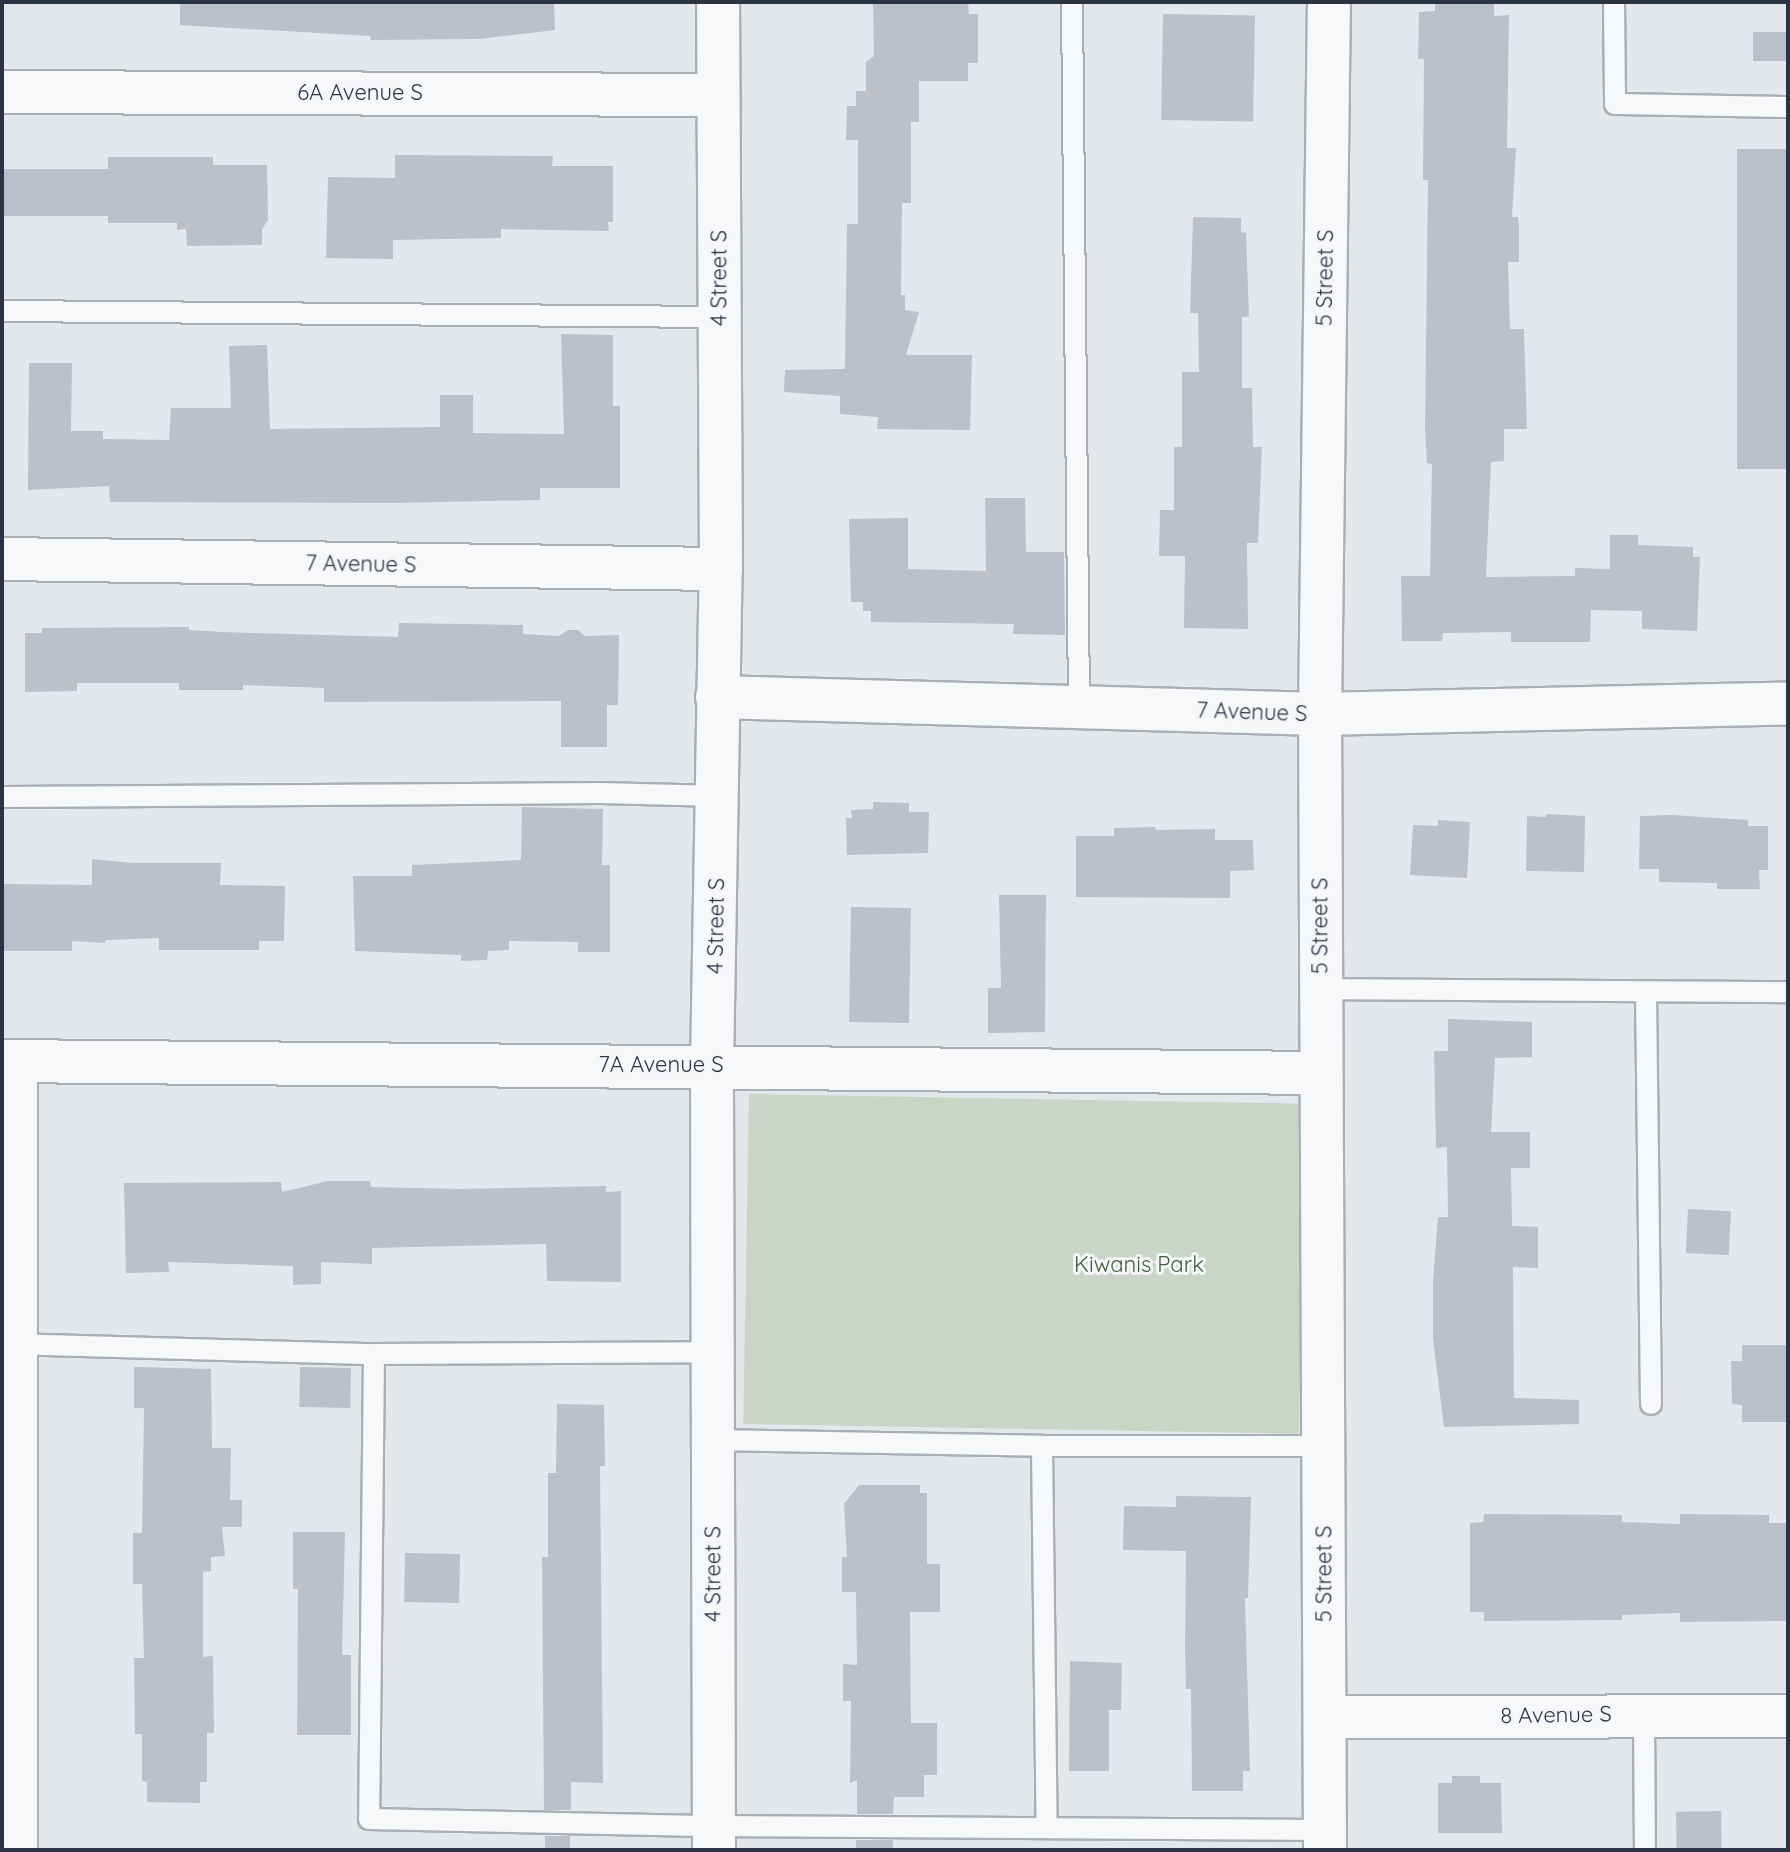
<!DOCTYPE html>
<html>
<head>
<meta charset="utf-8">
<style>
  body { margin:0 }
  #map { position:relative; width:1790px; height:1852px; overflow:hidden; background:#e4e7ec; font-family:Quicksand,sans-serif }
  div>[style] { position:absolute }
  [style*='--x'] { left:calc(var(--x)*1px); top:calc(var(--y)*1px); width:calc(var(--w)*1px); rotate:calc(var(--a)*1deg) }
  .green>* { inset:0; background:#c9d6c5; transform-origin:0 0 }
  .building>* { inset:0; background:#bbc0ca; transform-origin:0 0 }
  .roads { filter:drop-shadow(2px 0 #a9aeb7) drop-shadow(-2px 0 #a9aeb7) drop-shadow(0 2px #a9aeb7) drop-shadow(0 -2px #a9aeb7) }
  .service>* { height:20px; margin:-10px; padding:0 10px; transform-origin:10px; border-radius:10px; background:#f7f8fa }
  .minor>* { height:42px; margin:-21px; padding:0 21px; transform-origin:21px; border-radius:21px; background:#f7f8fa }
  span { translate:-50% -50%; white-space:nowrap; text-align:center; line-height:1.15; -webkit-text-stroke:6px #f4f6f9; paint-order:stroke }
  .street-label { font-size:22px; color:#2b3445 }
  .park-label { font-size:22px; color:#3f6138 }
  .frame { position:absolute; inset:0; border:4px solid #2b3445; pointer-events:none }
</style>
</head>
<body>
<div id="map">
  <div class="green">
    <div style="left:749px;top:1094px;width:556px;height:330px;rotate:1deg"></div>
  </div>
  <div class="building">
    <div style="clip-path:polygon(180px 2px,554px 2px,555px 30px,479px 39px,371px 40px,370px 36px,180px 25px)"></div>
    <div style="clip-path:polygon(873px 2px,968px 2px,969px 14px,978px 14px,978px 63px,968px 63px,968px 81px,919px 81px,919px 122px,911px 122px,911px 203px,902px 203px,901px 295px,905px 295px,905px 310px,919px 312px,906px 355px,972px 355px,970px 430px,877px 429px,878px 417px,840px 414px,840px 396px,784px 392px,785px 370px,845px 369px,847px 224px,858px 224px,858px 140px,846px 140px,847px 106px,856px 106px,856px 91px,866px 91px,866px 62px,874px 56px)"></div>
    <div style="clip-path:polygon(1435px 2px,1494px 2px,1494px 16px,1509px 15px,1507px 148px,1516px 148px,1512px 217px,1518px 217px,1519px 226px,1519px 262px,1508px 262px,1510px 329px,1524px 329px,1527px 429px,1504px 429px,1504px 461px,1491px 462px,1486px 577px,1575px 576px,1575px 568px,1610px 569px,1610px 535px,1638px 535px,1638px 545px,1693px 547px,1693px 557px,1700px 557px,1697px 631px,1642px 629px,1642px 611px,1591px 610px,1590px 642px,1511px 642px,1511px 632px,1443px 633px,1442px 641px,1402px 641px,1401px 576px,1430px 576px,1432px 464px,1427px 463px,1425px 429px,1428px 180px,1423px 180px,1424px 59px,1418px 59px,1419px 12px,1435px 11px)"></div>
    <div style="left:1163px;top:14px;width:92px;height:106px;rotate:1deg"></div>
    <div style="left:1753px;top:32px;width:35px;height:29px"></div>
    <div style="left:1737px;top:149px;width:51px;height:320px"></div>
    <div style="clip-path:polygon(395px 155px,553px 156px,552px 166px,613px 166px,613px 222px,608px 222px,609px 231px,501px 229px,501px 238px,393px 240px,393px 259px,326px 258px,328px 177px,395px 178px)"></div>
    <div style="clip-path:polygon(108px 157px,213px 157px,213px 165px,267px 165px,268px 220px,262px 229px,262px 245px,187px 246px,186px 229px,177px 230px,177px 223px,108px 223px,108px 216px,2px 216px,2px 169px,108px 169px)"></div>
    <div style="clip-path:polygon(1193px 217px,1241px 218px,1241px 232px,1246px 233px,1249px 317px,1242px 317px,1242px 388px,1252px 388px,1253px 447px,1262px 447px,1258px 543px,1247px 543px,1248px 629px,1184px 628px,1185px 556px,1159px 556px,1160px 510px,1174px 510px,1174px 447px,1182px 447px,1182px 372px,1199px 372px,1198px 313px,1190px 313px)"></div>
    <div style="clip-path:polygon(561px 334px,613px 335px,613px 406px,620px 406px,620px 488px,540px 488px,540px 500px,395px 503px,110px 502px,109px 486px,28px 490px,29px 363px,72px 363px,71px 431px,103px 431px,103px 439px,169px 440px,171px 408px,231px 408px,229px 346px,267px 345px,270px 429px,440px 427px,440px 395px,473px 395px,473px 433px,564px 434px)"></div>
    <div style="clip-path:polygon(985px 498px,1025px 498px,1026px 552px,1064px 552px,1065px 635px,1013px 634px,1014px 624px,871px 622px,871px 611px,863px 611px,863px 602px,851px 602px,849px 519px,908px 518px,908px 569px,986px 571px)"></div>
    <div style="clip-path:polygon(399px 623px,523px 625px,523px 634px,559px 636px,568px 630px,578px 630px,585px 636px,619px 635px,618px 705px,607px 705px,607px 747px,561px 747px,561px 701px,324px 702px,324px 688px,243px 685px,243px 690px,179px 690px,179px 683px,77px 683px,77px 691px,25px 692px,25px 633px,42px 633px,42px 628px,189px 627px,189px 630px,221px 632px,398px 637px)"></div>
    <div style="clip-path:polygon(873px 802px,909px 803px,909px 812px,929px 812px,928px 853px,847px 855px,846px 818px,852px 818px,851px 810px,873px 809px)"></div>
    <div style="clip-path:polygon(522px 807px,603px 809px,602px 865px,610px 865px,610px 952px,578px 952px,578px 942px,509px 941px,509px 950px,488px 951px,487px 960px,461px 961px,461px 955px,355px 951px,353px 876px,412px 876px,412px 865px,521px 860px)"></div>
    <div style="clip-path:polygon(1546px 814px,1585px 816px,1584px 872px,1526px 871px,1527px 816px,1546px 817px)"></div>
    <div style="clip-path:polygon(1672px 815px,1748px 820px,1748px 826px,1768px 826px,1768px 870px,1759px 870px,1760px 889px,1717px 889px,1717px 883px,1659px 882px,1659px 869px,1639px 869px,1640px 816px)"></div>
    <div style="clip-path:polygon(1438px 820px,1470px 822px,1467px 878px,1410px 875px,1413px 825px,1438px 826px)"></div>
    <div style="clip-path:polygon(1155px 827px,1156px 830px,1215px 829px,1215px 840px,1253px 840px,1254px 870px,1230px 871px,1230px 898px,1076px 897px,1076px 836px,1114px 836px,1114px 828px)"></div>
    <div style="clip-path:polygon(92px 859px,133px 863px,221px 863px,220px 885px,285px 886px,284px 941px,259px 941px,259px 950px,159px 950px,159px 938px,106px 940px,105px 943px,72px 941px,72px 951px,2px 951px,2px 884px,92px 885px)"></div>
    <div style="clip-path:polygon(999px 895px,1046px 895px,1045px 1032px,988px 1033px,988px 988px,1001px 988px)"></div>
    <div style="left:851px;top:907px;width:60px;height:115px;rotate:1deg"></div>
    <div style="clip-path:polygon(1448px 1019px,1532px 1022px,1532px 1057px,1495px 1058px,1491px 1132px,1530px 1132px,1530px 1168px,1511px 1168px,1512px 1226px,1538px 1227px,1538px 1268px,1513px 1267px,1514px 1398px,1579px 1400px,1579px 1424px,1444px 1427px,1433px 1339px,1433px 1281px,1438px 1217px,1448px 1217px,1447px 1147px,1436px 1148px,1434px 1051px,1448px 1051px)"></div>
    <div style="clip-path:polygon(328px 1181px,370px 1181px,371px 1187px,460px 1189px,606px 1186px,606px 1192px,621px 1191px,621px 1282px,547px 1281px,546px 1244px,372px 1248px,372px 1264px,321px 1262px,321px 1284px,293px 1285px,293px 1266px,168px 1262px,169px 1272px,126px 1273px,124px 1183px,281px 1182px,282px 1192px)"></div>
    <div style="left:1688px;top:1209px;width:43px;height:44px;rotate:3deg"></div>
    <div style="clip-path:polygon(1742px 1345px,1788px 1345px,1788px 1422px,1742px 1422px,1742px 1405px,1732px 1404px,1731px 1361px,1742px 1361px)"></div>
    <div style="clip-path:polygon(134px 1367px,211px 1369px,212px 1448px,231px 1448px,230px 1500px,242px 1500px,242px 1527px,222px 1527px,225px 1556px,211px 1557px,211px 1571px,203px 1572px,203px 1657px,213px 1656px,214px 1733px,207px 1733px,207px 1782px,200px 1782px,200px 1803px,147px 1802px,147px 1782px,142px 1781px,142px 1734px,135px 1734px,134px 1658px,144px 1658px,142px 1584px,133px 1584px,133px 1533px,142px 1533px,144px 1408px,134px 1408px)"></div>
    <div style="left:300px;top:1367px;width:51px;height:40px;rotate:1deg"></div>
    <div style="clip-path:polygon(557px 1404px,604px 1405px,605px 1466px,600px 1466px,603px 1783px,571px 1782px,571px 1810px,544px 1810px,542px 1557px,548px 1557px,548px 1473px,556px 1473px)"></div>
    <div style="clip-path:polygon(859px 1485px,920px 1485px,920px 1493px,927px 1493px,927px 1564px,940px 1564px,940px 1612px,910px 1612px,910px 1624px,911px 1723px,937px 1723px,937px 1775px,924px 1775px,924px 1797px,894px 1797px,893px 1814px,857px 1814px,857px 1780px,850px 1783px,851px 1701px,843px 1701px,843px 1664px,857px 1665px,856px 1592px,842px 1592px,842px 1557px,847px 1557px,844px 1504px)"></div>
    <div style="clip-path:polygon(1176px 1496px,1251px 1497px,1248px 1598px,1245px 1598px,1250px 1771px,1243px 1771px,1243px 1791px,1192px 1791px,1191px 1689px,1186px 1689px,1185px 1647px,1186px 1551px,1123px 1550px,1124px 1506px,1176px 1507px)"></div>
    <div style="clip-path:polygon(1484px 1514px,1622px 1515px,1622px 1522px,1680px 1524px,1680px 1514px,1769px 1515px,1769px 1523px,1788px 1523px,1788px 1621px,1680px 1622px,1680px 1613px,1622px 1615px,1622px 1620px,1484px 1621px,1484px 1612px,1470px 1612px,1470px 1523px,1483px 1522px)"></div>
    <div style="clip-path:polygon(293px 1532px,345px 1532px,342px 1655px,351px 1655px,351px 1735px,297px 1735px,298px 1589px,293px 1589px)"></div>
    <div style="left:405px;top:1553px;width:55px;height:49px;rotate:1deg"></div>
    <div style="clip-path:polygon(1070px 1661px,1122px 1663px,1121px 1710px,1109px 1710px,1109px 1771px,1069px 1771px)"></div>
    <div style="clip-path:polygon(1452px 1776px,1480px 1776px,1480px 1783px,1501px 1783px,1502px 1833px,1438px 1833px,1438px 1783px,1452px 1783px)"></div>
    <div style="left:1721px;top:1811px;width:39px;height:45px;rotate:89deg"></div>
    <div style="left:545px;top:1836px;width:25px;height:14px"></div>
    <div style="left:856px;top:1840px;width:37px;height:10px"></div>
  </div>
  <div class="roads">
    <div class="service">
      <div style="--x:1072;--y:2;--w:704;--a:89.43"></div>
      <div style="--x:1614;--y:2;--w:102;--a:89.4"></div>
      <div style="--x:1615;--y:104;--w:173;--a:1"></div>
      <div style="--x:2;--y:311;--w:717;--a:0.48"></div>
      <div style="--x:2;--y:797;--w:599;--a:-0.38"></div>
      <div style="--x:601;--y:793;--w:118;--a:1.5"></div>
      <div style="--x:1320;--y:989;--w:468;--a:0.4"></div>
      <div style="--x:1646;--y:993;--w:411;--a:89.3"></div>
      <div style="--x:10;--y:1344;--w:364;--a:1.6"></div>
      <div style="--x:374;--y:1354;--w:338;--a:-0.3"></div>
      <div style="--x:374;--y:1354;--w:465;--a:90.6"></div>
      <div style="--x:369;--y:1819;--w:345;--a:1.2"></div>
      <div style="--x:714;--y:1826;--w:611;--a:0.38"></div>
      <div style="--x:712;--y:1440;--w:330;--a:1"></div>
      <div style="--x:1042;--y:1446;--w:282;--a:0"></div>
      <div style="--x:1042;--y:1446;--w:382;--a:89.3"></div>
      <div style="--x:1644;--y:1714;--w:136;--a:89.6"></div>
    </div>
    <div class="minor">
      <div style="--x:2;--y:92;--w:716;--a:0.24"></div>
      <div style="--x:2;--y:559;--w:719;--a:0.8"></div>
      <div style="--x:717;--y:697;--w:603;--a:1.61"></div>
      <div style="--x:1320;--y:714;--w:468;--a:-1.3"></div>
      <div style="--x:2;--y:1061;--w:1318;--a:0.52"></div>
      <div style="--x:1325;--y:1717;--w:463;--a:-0.1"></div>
      <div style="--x:16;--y:1850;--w:789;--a:-90"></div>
      <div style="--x:714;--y:1850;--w:784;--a:-90.15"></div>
      <div style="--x:712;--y:1066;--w:497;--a:-89"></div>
      <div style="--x:721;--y:569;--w:567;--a:-90.3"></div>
      <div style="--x:1325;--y:1850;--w:1136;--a:-90.25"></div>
      <div style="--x:1320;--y:714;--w:712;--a:-89.28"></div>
    </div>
  </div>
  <div class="street-label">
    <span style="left:360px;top:93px">6A Avenue S</span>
    <span style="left:719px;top:278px;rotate:-90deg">4 Street S</span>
    <span style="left:1325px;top:278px;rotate:-89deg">5 Street S</span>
    <span style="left:361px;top:564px;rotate:1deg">7 Avenue S</span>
    <span style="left:1252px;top:712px;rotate:2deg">7 Avenue S</span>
    <span style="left:716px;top:926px;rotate:-89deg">4 Street S</span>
    <span style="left:1320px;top:926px;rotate:-90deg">5 Street S</span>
    <span style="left:661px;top:1065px">7A Avenue S</span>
    <span style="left:713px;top:1574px;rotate:-90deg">4 Street S</span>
    <span style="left:1324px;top:1574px;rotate:-90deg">5 Street S</span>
    <span style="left:1556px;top:1715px;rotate:-1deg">8 Avenue S</span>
  </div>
  <div class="park-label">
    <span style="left:1139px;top:1265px">Kiwanis Park</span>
  </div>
  <div class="frame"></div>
</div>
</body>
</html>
